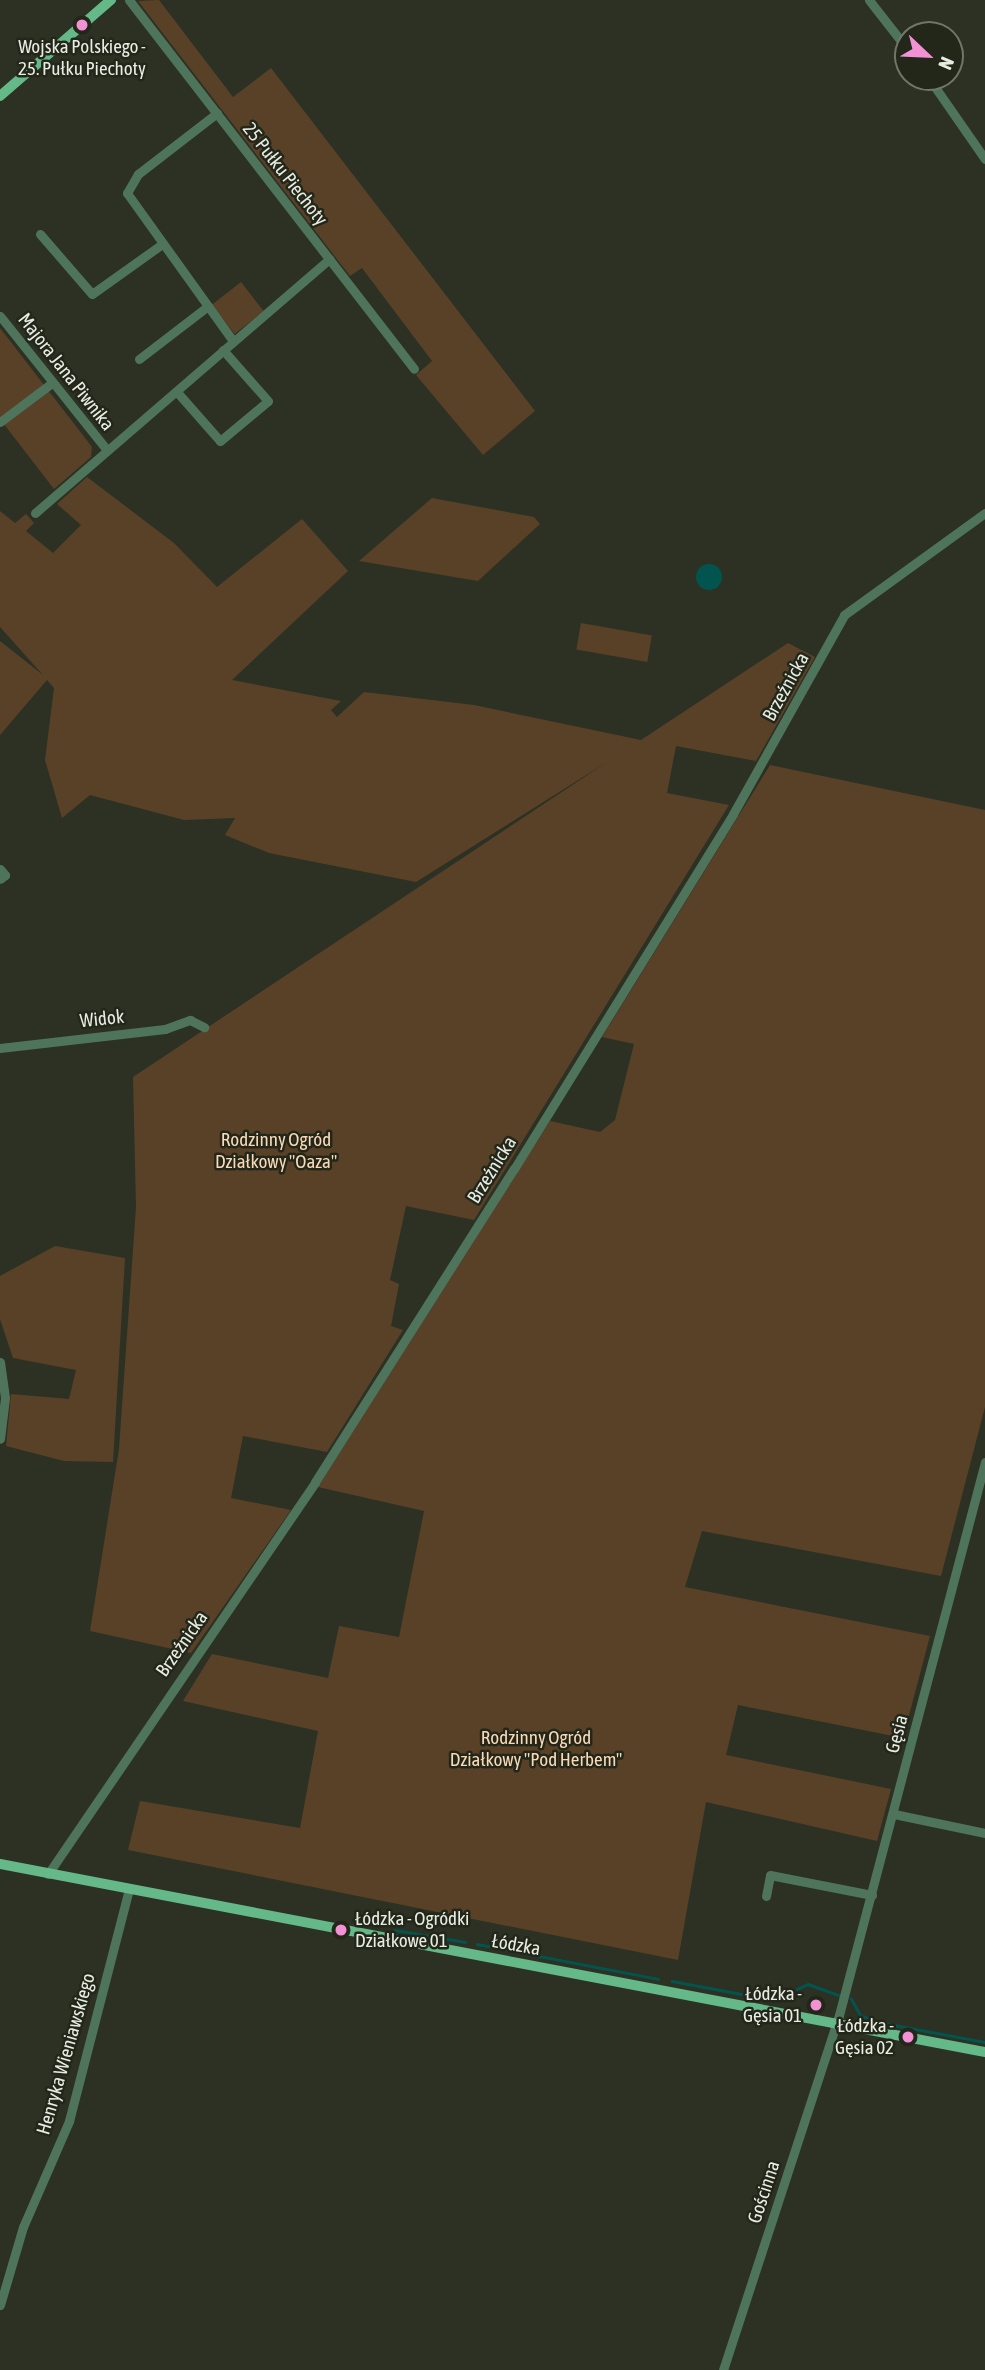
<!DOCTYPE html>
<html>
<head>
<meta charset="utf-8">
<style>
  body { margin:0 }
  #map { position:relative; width:985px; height:2370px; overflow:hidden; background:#2c3124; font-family:"Asap Condensed",sans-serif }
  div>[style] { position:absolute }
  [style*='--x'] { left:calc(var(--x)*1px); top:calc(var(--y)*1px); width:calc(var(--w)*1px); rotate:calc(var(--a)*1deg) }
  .green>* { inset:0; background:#594127; transform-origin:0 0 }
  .water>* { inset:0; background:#02554e }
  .round { border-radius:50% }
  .stream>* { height:2.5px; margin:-1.25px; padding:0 1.25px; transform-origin:1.25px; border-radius:1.25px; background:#02554e }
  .minor>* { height:9px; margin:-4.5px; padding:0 4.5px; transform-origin:4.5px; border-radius:4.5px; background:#4e755c }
  .major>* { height:10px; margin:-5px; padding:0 5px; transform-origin:5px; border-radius:5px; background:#65b988 }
  .dots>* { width:19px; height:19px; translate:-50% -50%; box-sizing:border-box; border:4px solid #22271a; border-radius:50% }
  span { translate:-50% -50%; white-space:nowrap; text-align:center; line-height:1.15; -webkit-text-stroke:5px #22271a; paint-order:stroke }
  .poi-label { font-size:19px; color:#e8ece3 }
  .left { translate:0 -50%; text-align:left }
  .right { translate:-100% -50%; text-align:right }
  .street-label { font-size:19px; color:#e8ece3 }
  .park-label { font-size:19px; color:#fcd9b6 }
  .north { position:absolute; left:894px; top:21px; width:70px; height:70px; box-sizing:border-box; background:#22271a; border:2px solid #71766a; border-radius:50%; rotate:113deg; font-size:19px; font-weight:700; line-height:28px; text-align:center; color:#e8ece3 }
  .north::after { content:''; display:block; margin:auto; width:24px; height:32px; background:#f391d5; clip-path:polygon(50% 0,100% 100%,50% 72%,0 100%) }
</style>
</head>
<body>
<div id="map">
  <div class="green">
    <div style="clip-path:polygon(159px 0,233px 97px,271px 68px,535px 411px,483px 455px,416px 375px,432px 361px,362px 268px,350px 276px,138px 1px)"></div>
    <div style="left:241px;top:282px;width:37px;height:37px;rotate:52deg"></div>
    <div style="clip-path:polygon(0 328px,92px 447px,91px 457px,54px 489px,0 419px)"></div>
    <div style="clip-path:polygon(87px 477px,174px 543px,217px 587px,302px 519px,348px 571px,232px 680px,341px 701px,331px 710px,337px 717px,364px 692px,474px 705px,641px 740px,788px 643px,815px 657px,756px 761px,676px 746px,667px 793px,729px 805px,474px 1220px,406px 1206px,390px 1280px,399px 1284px,391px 1326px,403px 1330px,327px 1452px,243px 1436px,231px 1498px,291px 1510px,191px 1653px,90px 1631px,119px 1449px,136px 1207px,133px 1077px,607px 762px,416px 882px,269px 853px,225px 835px,235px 818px,184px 820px,90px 795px,62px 818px,45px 760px,54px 688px,47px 680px,0 735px,0 641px,43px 675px,0 627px,0 511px,15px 523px,26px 514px,34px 523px,26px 531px,53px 553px,81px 525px,57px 504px)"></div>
    <div style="clip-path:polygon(432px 498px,534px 517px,540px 524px,478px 581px,359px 561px)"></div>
    <div style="left:581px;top:623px;width:72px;height:27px;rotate:10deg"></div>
    <div style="clip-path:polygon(770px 765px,985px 810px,985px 1407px,941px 1576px,702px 1531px,685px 1587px,930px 1636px,903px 1738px,738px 1705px,726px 1755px,891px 1789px,877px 1841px,706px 1802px,678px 1960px,128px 1850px,140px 1801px,300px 1828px,318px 1731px,183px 1701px,212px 1654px,328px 1678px,339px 1626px,399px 1637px,424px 1511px,318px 1487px,550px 1121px,600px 1132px,615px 1120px,634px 1044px,602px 1037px)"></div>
    <div style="clip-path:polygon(55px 1246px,125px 1258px,113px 1462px,64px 1461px,6px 1446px,11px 1394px,69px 1399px,76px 1370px,13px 1358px,0 1319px,0 1276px)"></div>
  </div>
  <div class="water">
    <div class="round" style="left:696px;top:564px;width:26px;height:26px"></div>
  </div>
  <div class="stream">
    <div style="--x:395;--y:1930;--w:71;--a:9.7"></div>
    <div style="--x:477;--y:1944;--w:184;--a:10.9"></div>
    <div style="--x:672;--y:1981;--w:81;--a:10.6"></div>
    <div style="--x:797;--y:1989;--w:12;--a:-24"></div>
    <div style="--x:808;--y:1984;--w:33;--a:20"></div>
    <div style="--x:851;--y:1998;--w:21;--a:61"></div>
    <div style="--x:861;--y:2016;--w:11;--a:15"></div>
    <div style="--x:878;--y:2022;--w:109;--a:10.6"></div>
  </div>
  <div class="minor">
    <div style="--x:129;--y:0;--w:466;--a:52.3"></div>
    <div style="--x:869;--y:0;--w:63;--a:52"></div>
    <div style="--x:928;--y:77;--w:100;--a:55.2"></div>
    <div style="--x:217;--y:113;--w:100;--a:142.3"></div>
    <div style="--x:138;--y:174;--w:22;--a:120"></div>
    <div style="--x:127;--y:193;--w:182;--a:54.4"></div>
    <div style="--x:40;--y:234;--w:79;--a:49.1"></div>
    <div style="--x:92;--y:294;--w:86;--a:-35.5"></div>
    <div style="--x:0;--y:316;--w:170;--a:51.4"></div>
    <div style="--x:139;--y:359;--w:87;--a:-37.5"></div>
    <div style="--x:177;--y:392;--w:65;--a:48.7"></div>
    <div style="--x:220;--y:441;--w:62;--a:-39.8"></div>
    <div style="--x:268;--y:401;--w:68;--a:-131.4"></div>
    <div style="--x:0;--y:422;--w:65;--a:-36.9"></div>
    <div style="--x:35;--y:513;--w:389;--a:-40.8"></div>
    <div style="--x:0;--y:869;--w:8;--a:50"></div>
    <div style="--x:5;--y:875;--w:6;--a:141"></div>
    <div style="--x:0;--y:1048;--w:166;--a:-6.6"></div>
    <div style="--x:165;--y:1029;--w:27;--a:-20"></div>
    <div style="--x:190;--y:1020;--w:16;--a:27"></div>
    <div style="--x:0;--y:1362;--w:36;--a:82"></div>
    <div style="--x:5;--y:1398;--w:41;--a:97"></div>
    <div style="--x:894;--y:1814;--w:93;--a:11.8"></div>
    <div style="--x:48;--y:1874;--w:474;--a:-55.7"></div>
    <div style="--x:315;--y:1482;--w:371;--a:-57.6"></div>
    <div style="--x:514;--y:1169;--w:417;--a:-58.3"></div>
    <div style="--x:733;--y:814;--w:228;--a:-60.8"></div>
    <div style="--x:844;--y:615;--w:174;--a:-35.9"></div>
    <div style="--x:766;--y:1896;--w:21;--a:-79"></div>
    <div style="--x:770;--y:1875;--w:104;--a:11.1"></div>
    <div style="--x:0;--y:2305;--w:81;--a:-73.6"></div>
    <div style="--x:23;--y:2227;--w:116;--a:-66.5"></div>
    <div style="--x:69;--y:2121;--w:240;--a:-75.5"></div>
    <div style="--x:723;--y:2370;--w:373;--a:-71.9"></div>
    <div style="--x:839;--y:2015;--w:572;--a:-75.21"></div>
  </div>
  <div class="major">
    <div style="--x:0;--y:96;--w:147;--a:-40.9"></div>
    <div style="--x:0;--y:1864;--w:1003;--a:10.81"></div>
  </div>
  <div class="dots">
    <div style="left:82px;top:25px;background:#f391d5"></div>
    <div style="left:341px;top:1930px;background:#f391d5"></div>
    <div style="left:816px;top:2005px;background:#f391d5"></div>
    <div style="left:908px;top:2037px;background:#f391d5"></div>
  </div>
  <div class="poi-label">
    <span style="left:82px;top:58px">Wojska Polskiego -<br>25. Pułku Piechoty</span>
    <span class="left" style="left:355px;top:1930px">Łódzka - Ogródki<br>Działkowe 01</span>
    <span class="right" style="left:802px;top:2005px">Łódzka -<br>Gęsia 01</span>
    <span class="right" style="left:894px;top:2037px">Łódzka -<br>Gęsia 02</span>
  </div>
  <div class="street-label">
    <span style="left:285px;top:174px;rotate:52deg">25 Pułku Piechoty</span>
    <span style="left:66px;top:372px;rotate:52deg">Majora Jana Piwnika</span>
    <span style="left:786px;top:687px;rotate:-61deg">Brzeźnicka</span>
    <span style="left:102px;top:1019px;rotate:-6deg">Widok</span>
    <span style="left:492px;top:1170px;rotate:-58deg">Brzeźnicka</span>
    <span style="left:182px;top:1644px;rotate:-55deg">Brzeźnicka</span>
    <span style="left:897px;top:1734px;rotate:-75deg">Gęsia</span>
    <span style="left:516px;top:1945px;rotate:10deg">Łódzka</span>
    <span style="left:66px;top:2054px;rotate:-74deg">Henryka Wieniawskiego</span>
    <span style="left:764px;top:2192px;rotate:-72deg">Gościnna</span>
  </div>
  <div class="park-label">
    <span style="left:276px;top:1151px">Rodzinny Ogród<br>Działkowy "Oaza"</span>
    <span style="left:536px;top:1749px">Rodzinny Ogród<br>Działkowy "Pod Herbem"</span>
  </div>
  <div class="north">N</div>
</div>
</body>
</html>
